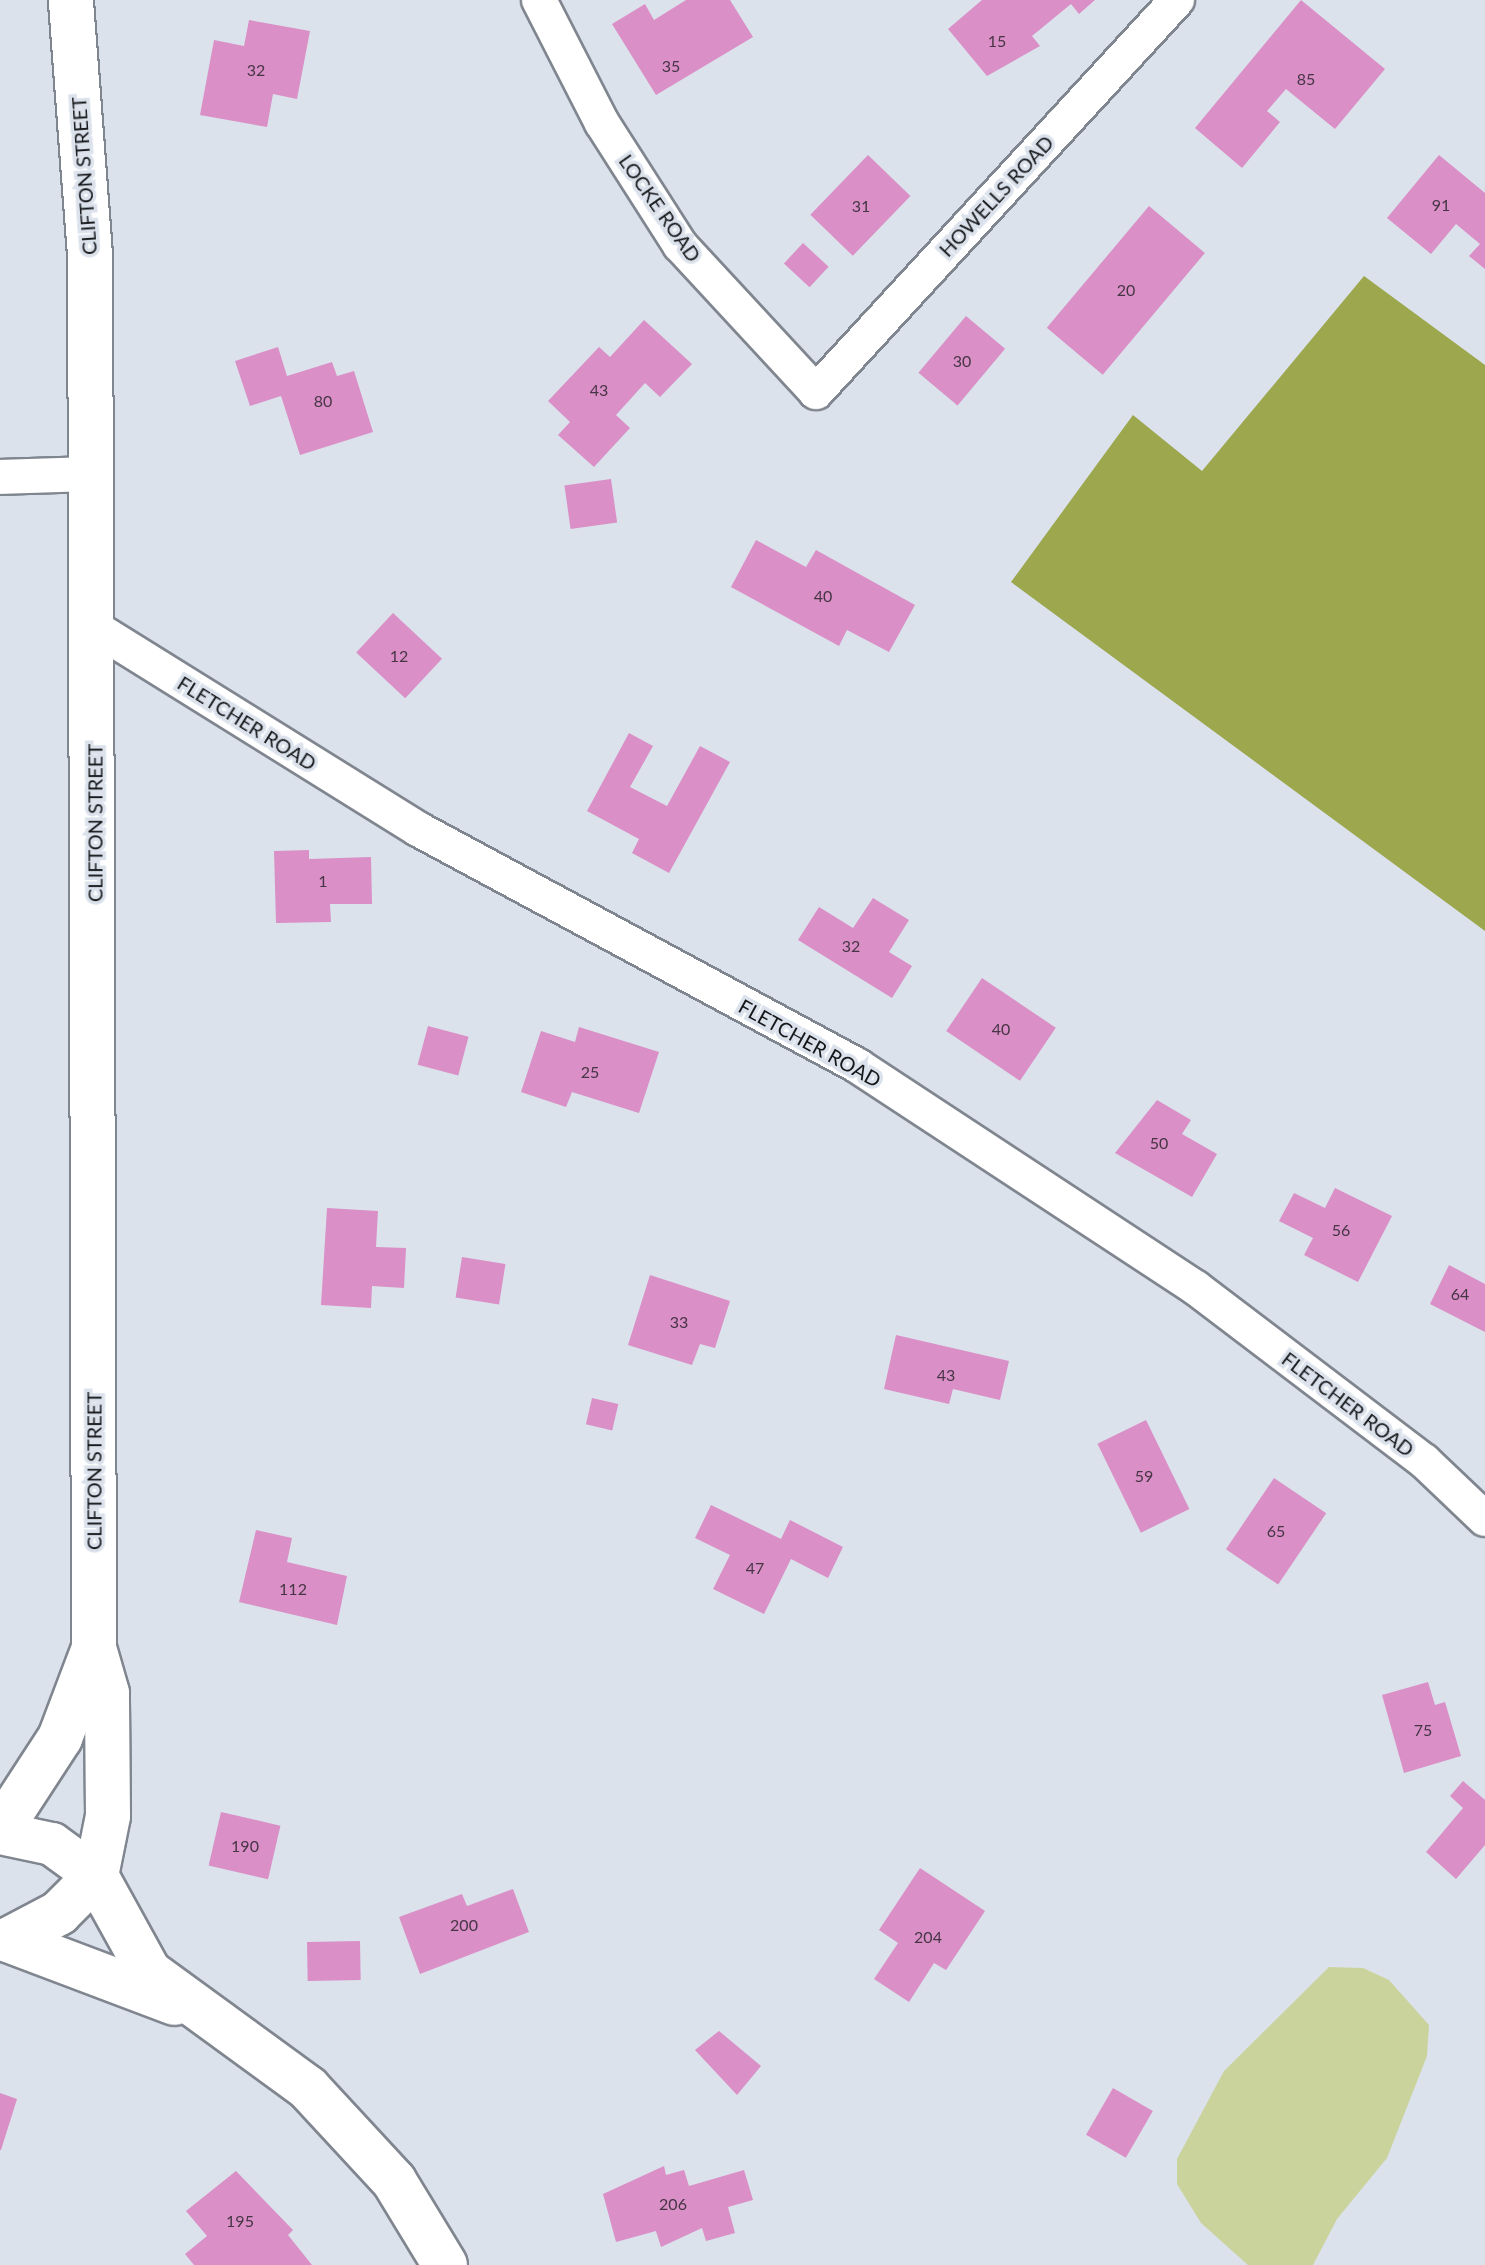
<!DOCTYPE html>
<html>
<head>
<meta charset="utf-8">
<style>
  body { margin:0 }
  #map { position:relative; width:1485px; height:2265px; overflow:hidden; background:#dbe2ec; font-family:Lato,sans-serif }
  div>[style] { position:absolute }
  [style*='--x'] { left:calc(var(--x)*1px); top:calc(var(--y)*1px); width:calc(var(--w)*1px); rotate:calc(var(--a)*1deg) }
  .green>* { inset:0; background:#cbd39c }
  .forest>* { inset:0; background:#9da74d }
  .building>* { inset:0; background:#da8fc7; transform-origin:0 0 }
  .roads { filter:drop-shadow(2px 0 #80868f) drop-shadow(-2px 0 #80868f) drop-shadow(0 2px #80868f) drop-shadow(0 -2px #80868f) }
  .minor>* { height:34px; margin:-17px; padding:0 17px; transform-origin:17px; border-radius:17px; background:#fff }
  .tertiary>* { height:42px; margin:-21px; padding:0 21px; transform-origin:21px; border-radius:21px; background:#fff }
  .secondary>* { height:44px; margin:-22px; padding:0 22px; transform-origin:22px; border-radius:22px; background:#fff }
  span { translate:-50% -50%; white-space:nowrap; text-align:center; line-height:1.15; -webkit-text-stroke:7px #dbe2ec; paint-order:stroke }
  .number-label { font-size:16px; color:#463545 }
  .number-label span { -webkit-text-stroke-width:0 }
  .street-label { font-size:20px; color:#15171a }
</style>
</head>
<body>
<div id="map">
  <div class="green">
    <div style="clip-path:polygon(1329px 1967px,1363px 1968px,1389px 1980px,1429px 2025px,1427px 2056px,1387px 2158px,1337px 2219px,1313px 2265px,1248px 2265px,1201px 2223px,1177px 2184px,1177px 2159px,1224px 2071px)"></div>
  </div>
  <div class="forest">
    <div style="clip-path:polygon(1364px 276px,1485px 365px,1485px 931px,1011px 582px,1133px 415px,1202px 471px)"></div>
  </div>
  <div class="building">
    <div style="clip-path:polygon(686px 0,730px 0,753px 37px,656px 95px,612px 24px,645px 4px,654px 20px)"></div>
    <div style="clip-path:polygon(982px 0,1095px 0,1079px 14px,1071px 4px,1032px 36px,1040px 46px,987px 76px,948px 29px)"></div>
    <div style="clip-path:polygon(1301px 0,1385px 69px,1335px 129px,1286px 89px,1267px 111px,1280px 122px,1242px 168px,1195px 128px)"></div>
    <div style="clip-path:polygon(249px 20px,310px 31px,297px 99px,273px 94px,267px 127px,200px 115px,214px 40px,244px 46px)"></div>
    <div style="left:868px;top:155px;width:59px;height:83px;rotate:44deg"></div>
    <div style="clip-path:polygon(1439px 155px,1485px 193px,1485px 269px,1469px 256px,1480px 244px,1456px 224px,1431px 254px,1387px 218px)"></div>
    <div style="left:1149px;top:206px;width:73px;height:159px;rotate:40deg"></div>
    <div style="left:803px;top:243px;width:35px;height:28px;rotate:43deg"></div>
    <div style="left:966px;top:316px;width:51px;height:74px;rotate:40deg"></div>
    <div style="clip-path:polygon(644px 320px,692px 364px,660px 397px,645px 383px,616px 415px,630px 428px,594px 467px,558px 435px,570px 422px,548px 401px,599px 347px,610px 357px)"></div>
    <div style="clip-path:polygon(278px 347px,287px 376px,332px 362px,337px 376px,354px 371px,373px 432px,300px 455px,281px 396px,250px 406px,235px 361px)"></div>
    <div style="left:611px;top:479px;width:44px;height:47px;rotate:82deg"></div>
    <div style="clip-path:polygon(756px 540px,806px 567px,816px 550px,915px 605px,889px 652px,847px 630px,839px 646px,731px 587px)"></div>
    <div style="left:393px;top:613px;width:67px;height:54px;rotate:43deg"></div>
    <div style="clip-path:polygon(629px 733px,653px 746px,630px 787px,667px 806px,700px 746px,730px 762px,669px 873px,632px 853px,639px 839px,587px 811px)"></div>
    <div style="clip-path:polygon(309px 850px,309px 859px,371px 857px,372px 904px,330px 904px,331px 922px,276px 923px,274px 851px)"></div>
    <div style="clip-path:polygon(873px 898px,909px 920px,889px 952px,912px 966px,892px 998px,798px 940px,819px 907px,853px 928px)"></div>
    <div style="left:982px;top:978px;width:89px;height:64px;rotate:34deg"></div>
    <div style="left:428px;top:1026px;width:42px;height:40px;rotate:15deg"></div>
    <div style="clip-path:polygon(579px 1027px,659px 1052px,639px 1113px,572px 1092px,566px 1107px,521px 1092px,541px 1031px,575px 1042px)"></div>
    <div style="clip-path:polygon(1157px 1100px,1191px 1120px,1182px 1134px,1217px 1154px,1192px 1197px,1115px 1153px)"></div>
    <div style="clip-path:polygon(1335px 1188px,1392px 1216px,1358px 1282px,1304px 1255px,1313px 1238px,1279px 1221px,1294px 1193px,1325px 1208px)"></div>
    <div style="clip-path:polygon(327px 1208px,378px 1211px,376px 1247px,406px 1248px,404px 1288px,372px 1286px,371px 1308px,321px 1305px)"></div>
    <div style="left:462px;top:1257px;width:44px;height:41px;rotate:9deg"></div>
    <div style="clip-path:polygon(1449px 1265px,1485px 1284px,1485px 1332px,1430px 1304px)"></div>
    <div style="clip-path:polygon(650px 1275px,730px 1301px,715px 1348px,700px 1344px,692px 1365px,628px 1345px)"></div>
    <div style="clip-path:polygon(896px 1335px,1009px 1361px,1000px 1400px,953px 1389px,949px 1404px,884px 1389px)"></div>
    <div style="left:592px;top:1398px;width:27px;height:27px;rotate:13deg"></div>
    <div style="left:1146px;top:1420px;width:99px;height:54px;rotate:64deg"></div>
    <div style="left:1274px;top:1478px;width:63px;height:86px;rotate:34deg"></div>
    <div style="clip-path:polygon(711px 1505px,781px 1539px,790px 1520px,843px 1547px,828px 1578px,791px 1559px,764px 1614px,713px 1589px,730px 1555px,695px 1538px)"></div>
    <div style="clip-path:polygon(256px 1530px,292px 1538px,287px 1562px,347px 1576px,337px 1625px,239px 1602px)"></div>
    <div style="clip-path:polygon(1428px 1682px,1435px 1705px,1445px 1702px,1461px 1756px,1404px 1773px,1382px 1695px)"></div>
    <div style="clip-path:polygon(1463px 1781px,1485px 1800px,1485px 1845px,1456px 1879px,1426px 1852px,1463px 1808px,1450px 1796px)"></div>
    <div style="left:221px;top:1812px;width:61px;height:55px;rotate:13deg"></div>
    <div style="clip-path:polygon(920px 1868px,985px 1911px,946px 1970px,934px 1963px,909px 2002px,874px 1979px,898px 1943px,879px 1930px)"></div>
    <div style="clip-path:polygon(513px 1889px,529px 1932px,420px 1974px,399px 1917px,462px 1894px,467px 1906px)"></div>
    <div style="left:360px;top:1941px;width:39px;height:53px;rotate:89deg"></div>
    <div style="clip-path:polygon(719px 2031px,761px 2066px,737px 2095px,695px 2050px)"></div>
    <div style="left:1113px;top:2088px;width:46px;height:54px;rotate:30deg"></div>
    <div style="clip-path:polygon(0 2093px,17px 2099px,1px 2150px,0 2150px)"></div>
    <div style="clip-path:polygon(664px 2166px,666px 2175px,684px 2170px,689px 2186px,744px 2170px,753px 2200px,728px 2207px,735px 2233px,706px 2241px,702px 2228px,661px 2247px,656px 2231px,616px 2242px,603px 2194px)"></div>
    <div style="clip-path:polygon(236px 2171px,293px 2230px,288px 2235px,312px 2265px,194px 2265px,185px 2254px,207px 2236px,186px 2211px)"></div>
  </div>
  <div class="roads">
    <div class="minor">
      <div style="--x:539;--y:0;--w:138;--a:62.9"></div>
      <div style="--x:602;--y:123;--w:145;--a:57.4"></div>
      <div style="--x:680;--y:245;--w:200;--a:47.2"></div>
      <div style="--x:816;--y:392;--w:533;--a:-47.36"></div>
      <div style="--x:0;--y:477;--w:89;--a:-1.9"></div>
      <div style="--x:95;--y:628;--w:380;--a:31.9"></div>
      <div style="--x:418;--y:829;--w:500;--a:28.3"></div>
      <div style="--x:858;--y:1066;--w:404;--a:33.3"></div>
      <div style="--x:1196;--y:1288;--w:286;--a:37.2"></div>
      <div style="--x:1424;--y:1461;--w:84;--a:43.6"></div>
    </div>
    <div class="tertiary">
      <div style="--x:0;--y:1833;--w:53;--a:11.9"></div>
      <div style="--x:52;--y:1844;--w:54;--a:36"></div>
    </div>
    <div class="secondary">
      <div style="--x:0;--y:1830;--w:110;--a:-56.9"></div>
      <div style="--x:60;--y:1738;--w:96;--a:-69.3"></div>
      <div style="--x:96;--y:1876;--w:110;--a:61.1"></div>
      <div style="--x:149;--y:1972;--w:197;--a:36.1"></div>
      <div style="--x:308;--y:2088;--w:127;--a:47.2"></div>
      <div style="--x:394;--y:2181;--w:98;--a:58.7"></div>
      <div style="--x:8;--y:1940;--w:58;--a:-27.9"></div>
      <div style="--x:59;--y:1913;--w:52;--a:-45"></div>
      <div style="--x:96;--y:1876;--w:61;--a:-78.7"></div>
      <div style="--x:108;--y:1816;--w:123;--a:-90.5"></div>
      <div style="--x:107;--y:1693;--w:47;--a:-106.1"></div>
      <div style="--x:94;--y:1648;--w:1393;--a:-90.16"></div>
      <div style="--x:90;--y:255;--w:256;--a:-94.3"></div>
      <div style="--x:8;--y:1940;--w:178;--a:20.7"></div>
    </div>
  </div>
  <div class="number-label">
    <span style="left:997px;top:41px">15</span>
    <span style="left:671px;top:66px">35</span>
    <span style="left:256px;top:70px">32</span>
    <span style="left:1306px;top:79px">85</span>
    <span style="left:1441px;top:205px">91</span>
    <span style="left:861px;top:206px">31</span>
    <span style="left:1126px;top:290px">20</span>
    <span style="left:962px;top:361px">30</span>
    <span style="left:599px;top:390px">43</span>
    <span style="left:323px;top:401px">80</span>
    <span style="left:823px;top:596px">40</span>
    <span style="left:399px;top:656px">12</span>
    <span style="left:323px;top:881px">1</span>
    <span style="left:851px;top:946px">32</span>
    <span style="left:1001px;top:1029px">40</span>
    <span style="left:590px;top:1072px">25</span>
    <span style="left:1159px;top:1143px">50</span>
    <span style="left:1341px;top:1230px">56</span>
    <span style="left:1460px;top:1294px">64</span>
    <span style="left:679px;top:1322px">33</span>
    <span style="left:946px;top:1375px">43</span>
    <span style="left:1144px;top:1476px">59</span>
    <span style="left:1276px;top:1531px">65</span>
    <span style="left:755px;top:1568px">47</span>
    <span style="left:293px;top:1589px">112</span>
    <span style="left:1423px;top:1730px">75</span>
    <span style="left:245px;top:1846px">190</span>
    <span style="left:464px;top:1925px">200</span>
    <span style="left:928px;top:1937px">204</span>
    <span style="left:673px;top:2204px">206</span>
    <span style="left:240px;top:2221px">195</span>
  </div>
  <div class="street-label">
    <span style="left:84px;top:176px;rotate:-94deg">CLIFTON STREET</span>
    <span style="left:996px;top:196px;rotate:-47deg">HOWELLS ROAD</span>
    <span style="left:660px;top:208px;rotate:55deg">LOCKE ROAD</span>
    <span style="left:247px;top:723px;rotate:32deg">FLETCHER ROAD</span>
    <span style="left:95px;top:823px;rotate:-90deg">CLIFTON STREET</span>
    <span style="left:810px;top:1043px;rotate:29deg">FLETCHER ROAD</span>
    <span style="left:1348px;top:1404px;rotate:37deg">FLETCHER ROAD</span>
    <span style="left:94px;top:1471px;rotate:-90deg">CLIFTON STREET</span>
  </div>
</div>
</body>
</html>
